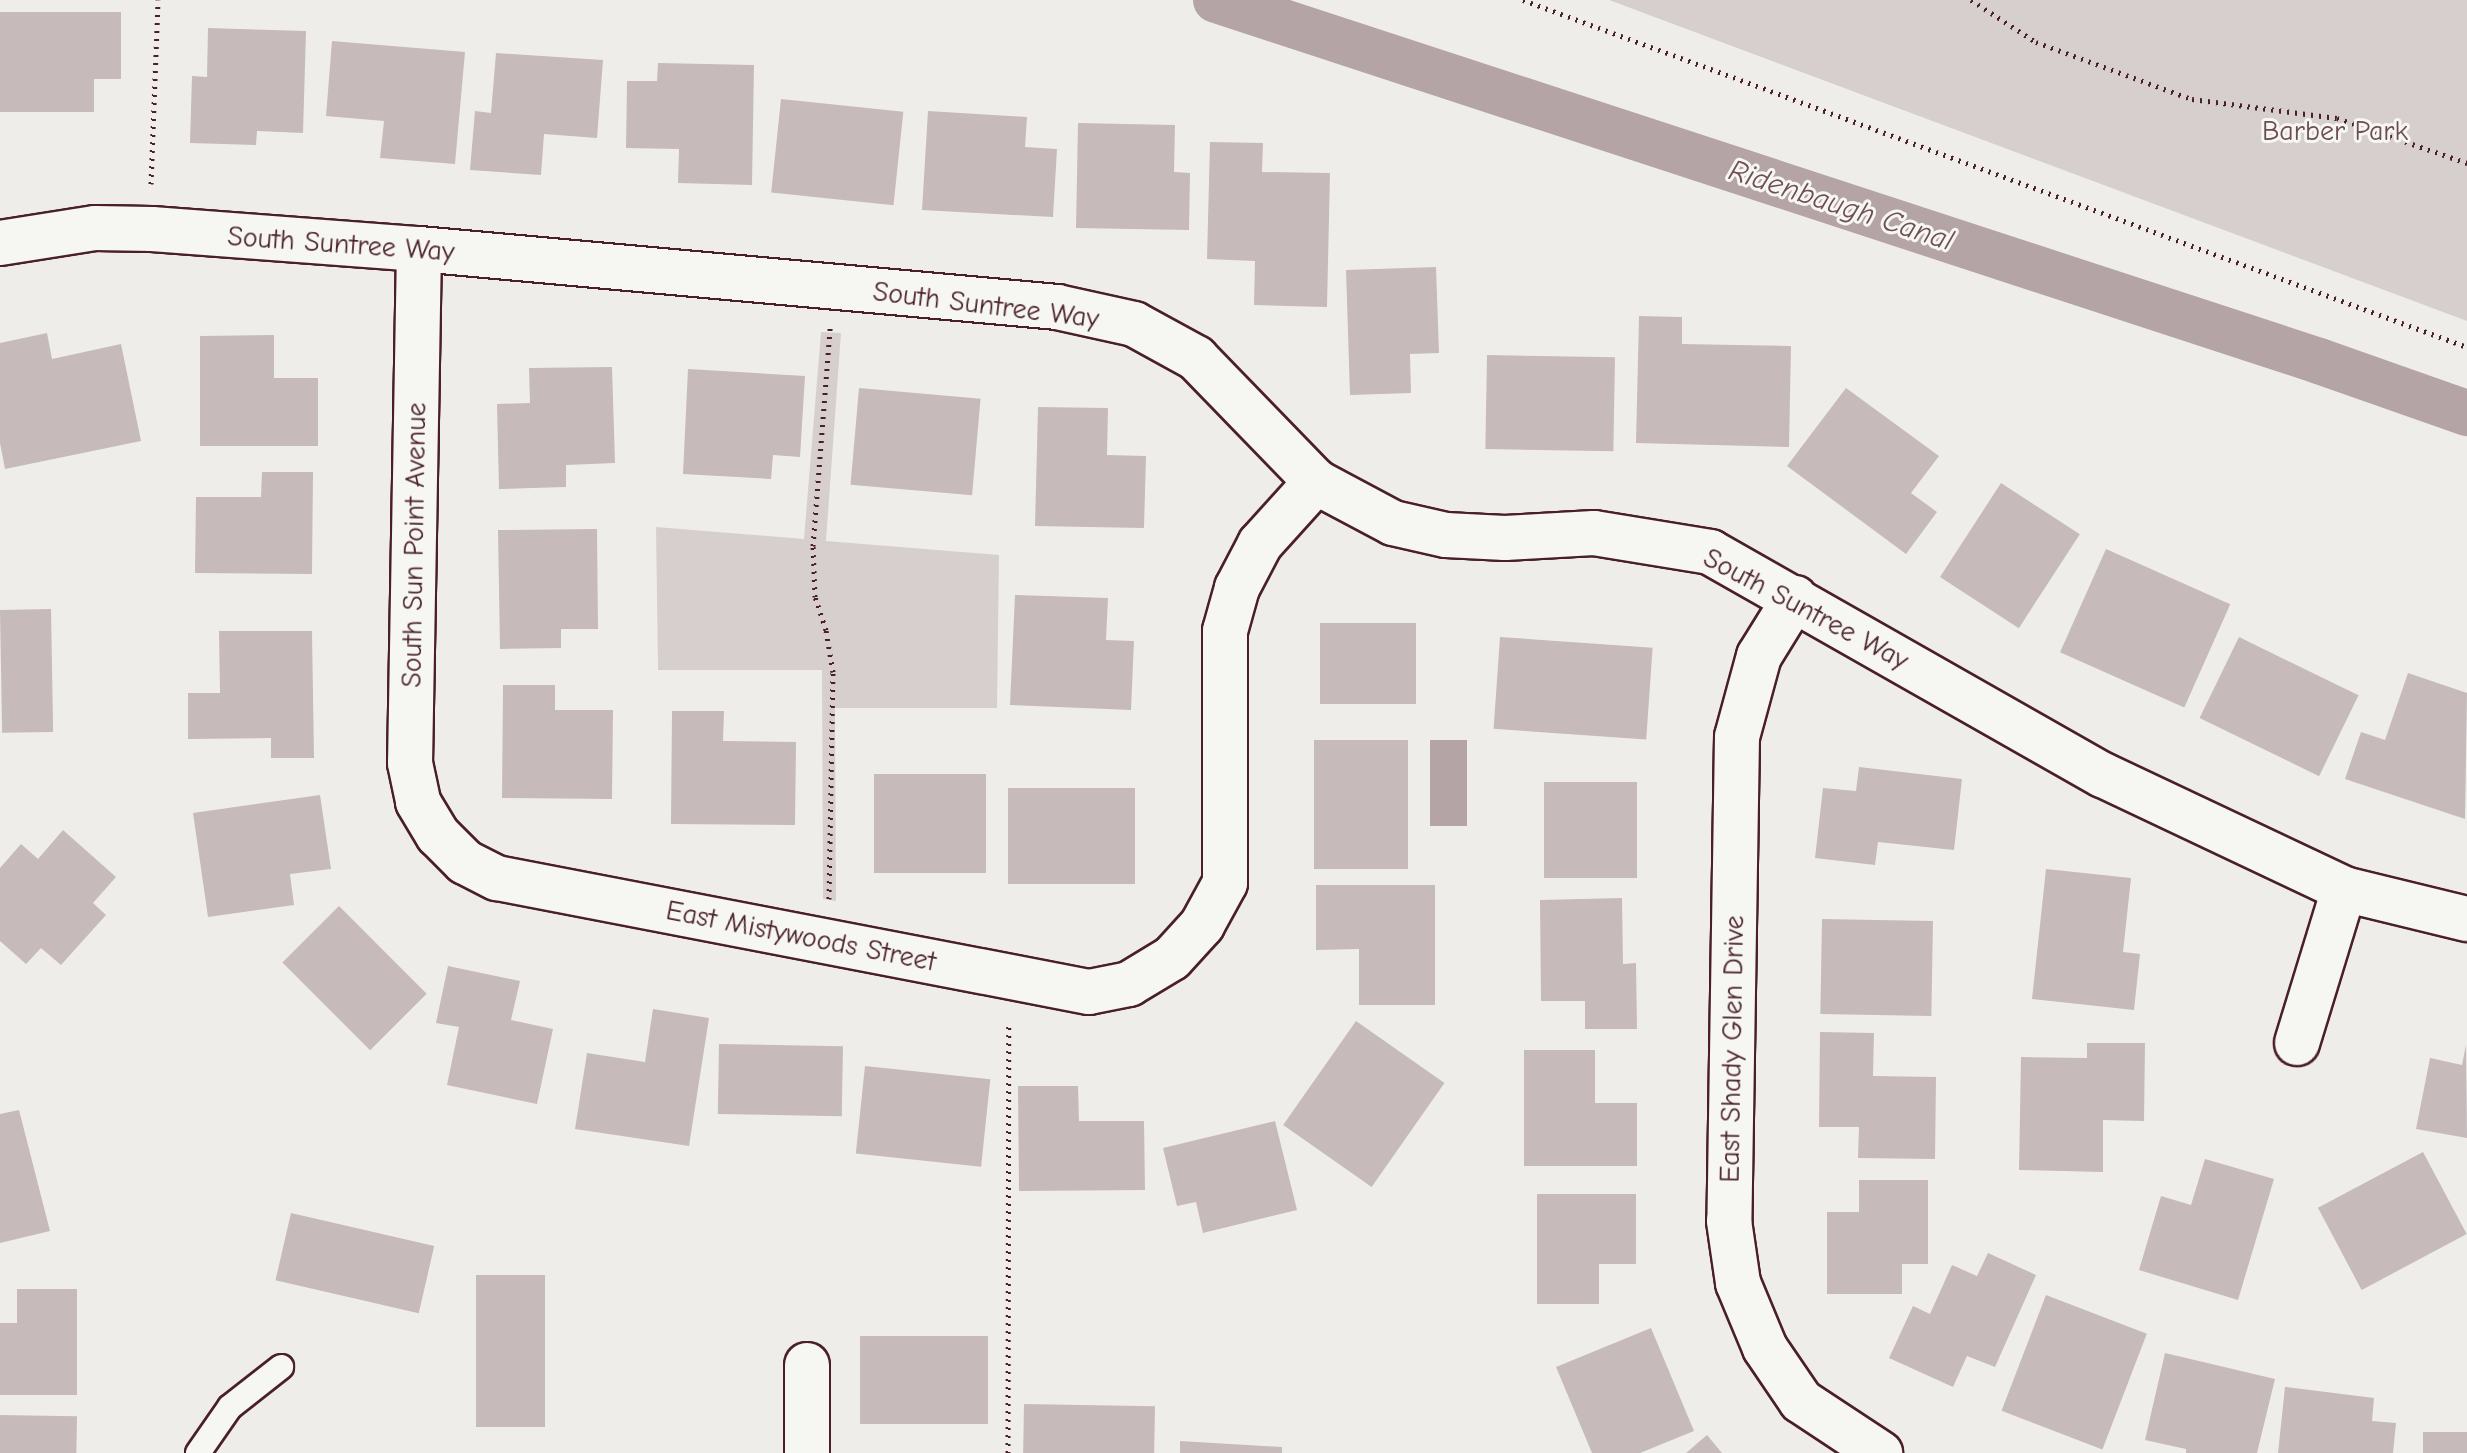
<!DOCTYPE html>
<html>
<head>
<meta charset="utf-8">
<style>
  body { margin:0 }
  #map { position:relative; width:2467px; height:1453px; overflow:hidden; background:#efedea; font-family:"Comic Neue",sans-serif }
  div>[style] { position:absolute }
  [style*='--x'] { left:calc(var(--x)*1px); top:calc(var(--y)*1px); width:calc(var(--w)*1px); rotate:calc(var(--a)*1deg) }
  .green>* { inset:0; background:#d7cfce }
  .water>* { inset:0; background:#b4a4a5; transform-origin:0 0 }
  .canal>* { height:46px; margin:-23px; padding:0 23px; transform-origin:23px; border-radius:23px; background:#b4a4a5 }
  .building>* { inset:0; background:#c6babb; transform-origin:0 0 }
  .path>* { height:5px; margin-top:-2.5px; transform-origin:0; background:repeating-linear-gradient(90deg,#4a1f2b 0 2px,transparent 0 8px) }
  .roads { filter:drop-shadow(2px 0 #4a1f2b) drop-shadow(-2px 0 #4a1f2b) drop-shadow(0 2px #4a1f2b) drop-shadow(0 -2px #4a1f2b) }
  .lane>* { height:24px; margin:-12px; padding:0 12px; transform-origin:12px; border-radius:12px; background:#f6f6f2 }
  .street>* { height:44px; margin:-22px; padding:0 22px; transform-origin:22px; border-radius:22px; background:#f6f6f2 }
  span { translate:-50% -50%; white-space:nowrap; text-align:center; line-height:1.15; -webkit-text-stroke:6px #f6f6f2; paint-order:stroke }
  .park-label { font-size:28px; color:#6d4b54 }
  .street-label { font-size:28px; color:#4a1f2b }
  .water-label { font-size:30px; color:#6f4e56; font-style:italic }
</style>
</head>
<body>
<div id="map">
  <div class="green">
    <div style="clip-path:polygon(1609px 0,2467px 0,2467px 321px)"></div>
    <div style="clip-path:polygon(821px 332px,841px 333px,826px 541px,999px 555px,997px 708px,835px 708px,836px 901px,823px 899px,822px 670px,658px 670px,656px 527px,804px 539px)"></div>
  </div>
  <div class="water">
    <div style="left:1430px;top:740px;width:37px;height:86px"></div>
  </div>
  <div class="canal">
    <div style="--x:1216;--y:0;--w:1161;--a:18.12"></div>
    <div style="--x:2319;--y:361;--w:157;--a:19.4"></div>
  </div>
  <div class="building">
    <div style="clip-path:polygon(0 12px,121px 12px,121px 79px,94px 79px,94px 112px,0 112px)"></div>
    <div style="clip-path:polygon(208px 28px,306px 31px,303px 133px,257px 131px,256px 145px,190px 143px,192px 76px,207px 77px)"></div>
    <div style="clip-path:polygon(332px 41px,465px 52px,455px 164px,380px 158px,384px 121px,326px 116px)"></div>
    <div style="clip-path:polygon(496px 53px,603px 60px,597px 138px,544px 134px,541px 175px,470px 170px,475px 111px,491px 113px)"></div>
    <div style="clip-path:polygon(658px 63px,754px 65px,752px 185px,678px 183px,679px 149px,626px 148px,627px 81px,657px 81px)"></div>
    <div style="left:781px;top:99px;width:123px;height:94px;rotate:6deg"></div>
    <div style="clip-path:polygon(928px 111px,1027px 117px,1025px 147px,1057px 149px,1053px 217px,922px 210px)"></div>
    <div style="clip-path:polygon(1078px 123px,1175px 125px,1174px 172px,1190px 173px,1189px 230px,1076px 228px)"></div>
    <div style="clip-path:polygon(1210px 142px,1263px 143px,1262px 172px,1330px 173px,1327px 307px,1254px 305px,1255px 261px,1207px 259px)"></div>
    <div style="clip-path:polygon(1436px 267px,1439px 353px,1410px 354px,1411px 393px,1350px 395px,1346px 270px)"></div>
    <div style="clip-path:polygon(1639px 316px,1682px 317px,1682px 344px,1791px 346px,1789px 447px,1636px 443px)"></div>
    <div style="clip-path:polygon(47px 333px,52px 359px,121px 344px,141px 441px,5px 469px,0 443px,0 343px)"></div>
    <div style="clip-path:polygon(274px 335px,274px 378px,318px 378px,318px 446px,200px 446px,200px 336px)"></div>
    <div style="left:1487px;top:355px;width:128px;height:94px;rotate:1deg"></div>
    <div style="clip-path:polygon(612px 367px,615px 463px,566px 465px,566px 487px,499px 489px,497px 404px,530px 403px,529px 368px)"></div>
    <div style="clip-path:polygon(688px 369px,805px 376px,800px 457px,773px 455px,771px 479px,683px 474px)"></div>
    <div style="left:859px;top:388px;width:122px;height:97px;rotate:5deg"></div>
    <div style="clip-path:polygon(1846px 388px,1939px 456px,1911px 493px,1937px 512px,1906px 554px,1787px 466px)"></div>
    <div style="clip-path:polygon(1038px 407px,1108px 408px,1107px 455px,1146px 456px,1144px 528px,1035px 526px)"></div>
    <div style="clip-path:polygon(262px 472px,313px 472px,312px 574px,195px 573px,196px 497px,261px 497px)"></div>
    <div style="left:2001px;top:483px;width:94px;height:112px;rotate:33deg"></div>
    <div style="clip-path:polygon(597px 529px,598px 629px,561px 629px,561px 648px,500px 649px,498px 530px)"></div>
    <div style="left:2106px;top:549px;width:136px;height:113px;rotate:24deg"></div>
    <div style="clip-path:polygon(1015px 595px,1108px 598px,1106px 640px,1134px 641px,1131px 710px,1010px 705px)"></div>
    <div style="left:51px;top:609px;width:123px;height:51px;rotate:89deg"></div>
    <div style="left:1320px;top:623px;width:96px;height:81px"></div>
    <div style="clip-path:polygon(219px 631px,312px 631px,314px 758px,271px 758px,271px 738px,188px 739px,188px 693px,220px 693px)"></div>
    <div style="left:1500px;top:637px;width:153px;height:92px;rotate:4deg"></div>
    <div style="left:2239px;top:637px;width:133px;height:90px;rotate:26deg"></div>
    <div style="clip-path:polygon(2408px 673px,2467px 693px,2465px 819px,2345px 779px,2361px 732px,2385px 740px)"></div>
    <div style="clip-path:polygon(503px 685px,555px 685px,555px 710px,613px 710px,612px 799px,502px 798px)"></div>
    <div style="clip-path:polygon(672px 711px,724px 711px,723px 741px,796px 742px,795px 825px,671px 824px)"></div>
    <div style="left:1314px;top:740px;width:94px;height:129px"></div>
    <div style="clip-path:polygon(1859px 767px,1962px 779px,1954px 850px,1878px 842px,1875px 865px,1815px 858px,1823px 788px,1856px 791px)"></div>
    <div style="left:874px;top:774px;width:112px;height:99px"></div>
    <div style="left:1544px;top:782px;width:93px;height:96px"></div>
    <div style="left:1008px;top:788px;width:127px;height:96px"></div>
    <div style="clip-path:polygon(320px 795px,331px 869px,290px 874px,294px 905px,208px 917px,193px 813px)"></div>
    <div style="clip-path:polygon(63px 830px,116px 877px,93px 903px,106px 915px,61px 965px,41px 948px,26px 964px,0 941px,0 868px,21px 844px,38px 859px)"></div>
    <div style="clip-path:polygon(2046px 869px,2131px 878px,2123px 952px,2140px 954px,2134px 1010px,2032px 999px)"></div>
    <div style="clip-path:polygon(1316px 885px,1435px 885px,1435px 1005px,1359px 1005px,1359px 949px,1316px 950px)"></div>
    <div style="clip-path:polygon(1622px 898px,1623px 964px,1636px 963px,1637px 1029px,1585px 1029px,1585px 1001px,1541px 1001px,1540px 900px)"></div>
    <div style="left:339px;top:906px;width:124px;height:80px;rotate:45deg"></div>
    <div style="left:1822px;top:919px;width:111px;height:95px;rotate:1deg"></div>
    <div style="clip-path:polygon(448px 966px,520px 981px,511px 1020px,553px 1029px,537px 1104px,447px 1085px,459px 1027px,436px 1023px)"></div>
    <div style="clip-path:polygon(653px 1009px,709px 1018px,689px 1146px,575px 1129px,587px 1053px,645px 1062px)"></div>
    <div style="left:1356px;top:1021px;width:108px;height:127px;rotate:35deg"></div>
    <div style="clip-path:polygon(1820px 1032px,1874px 1033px,1873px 1076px,1936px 1077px,1935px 1159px,1858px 1158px,1859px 1127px,1819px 1127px)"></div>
    <div style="clip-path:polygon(2087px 1043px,2145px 1043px,2144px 1121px,2103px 1120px,2103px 1172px,2019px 1170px,2021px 1057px,2087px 1058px)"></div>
    <div style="left:719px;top:1044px;width:124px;height:70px;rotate:1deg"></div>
    <div style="clip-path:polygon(2466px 1045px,2467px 1138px,2416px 1129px,2430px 1058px,2462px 1065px)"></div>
    <div style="clip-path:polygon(1524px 1050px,1595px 1050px,1595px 1103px,1637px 1103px,1637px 1166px,1524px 1166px)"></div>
    <div style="left:865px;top:1066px;width:126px;height:88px;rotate:6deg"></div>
    <div style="clip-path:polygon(1018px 1086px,1078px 1086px,1079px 1121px,1144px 1121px,1145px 1190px,1019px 1191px)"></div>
    <div style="clip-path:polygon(19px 1110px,50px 1231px,0 1243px,0 1114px)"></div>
    <div style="clip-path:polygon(1275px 1121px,1297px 1210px,1203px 1233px,1196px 1202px,1177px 1206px,1163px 1148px)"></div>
    <div style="left:2423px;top:1152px;width:93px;height:119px;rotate:62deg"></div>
    <div style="clip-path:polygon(2205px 1159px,2274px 1179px,2238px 1300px,2139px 1270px,2161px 1196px,2191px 1205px)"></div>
    <div style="clip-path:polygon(1859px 1180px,1928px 1180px,1928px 1264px,1902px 1264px,1902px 1294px,1827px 1294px,1827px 1212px,1859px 1212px)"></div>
    <div style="clip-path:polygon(1537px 1194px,1636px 1194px,1636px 1264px,1599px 1264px,1599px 1304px,1537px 1304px)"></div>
    <div style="left:291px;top:1213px;width:147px;height:69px;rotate:13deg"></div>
    <div style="clip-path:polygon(1988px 1253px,2036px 1275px,1995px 1367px,1967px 1356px,1953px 1387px,1889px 1358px,1913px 1306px,1930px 1314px,1952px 1265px,1977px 1276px)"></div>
    <div style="left:476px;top:1275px;width:69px;height:152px"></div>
    <div style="clip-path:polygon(17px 1289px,77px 1289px,77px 1395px,0 1395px,0 1323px,17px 1323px)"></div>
    <div style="left:2046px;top:1295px;width:108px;height:124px;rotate:21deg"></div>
    <div style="clip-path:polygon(1651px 1328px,1694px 1431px,1640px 1453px,1592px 1453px,1556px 1367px)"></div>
    <div style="left:860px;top:1336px;width:128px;height:88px"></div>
    <div style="clip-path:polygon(2165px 1353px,2275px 1379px,2257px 1453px,2186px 1453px,2186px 1449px,2145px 1440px)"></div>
    <div style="clip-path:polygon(2285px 1387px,2374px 1398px,2372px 1421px,2396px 1423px,2393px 1453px,2278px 1453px)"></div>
    <div style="left:1024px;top:1404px;width:131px;height:49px;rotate:1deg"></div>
    <div style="left:0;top:1415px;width:77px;height:38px;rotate:1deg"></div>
    <div style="left:2423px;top:1432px;width:44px;height:21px"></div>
    <div style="clip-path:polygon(1707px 1435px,1722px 1453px,1686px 1453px)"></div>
    <div style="clip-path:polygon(1180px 1441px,1282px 1447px,1282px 1453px,1180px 1453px)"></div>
  </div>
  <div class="path">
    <div style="--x:1523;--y:0;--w:1006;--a:20.18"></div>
    <div style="--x:1971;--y:0;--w:77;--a:32.9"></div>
    <div style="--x:2036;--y:42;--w:166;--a:20.1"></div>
    <div style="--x:2192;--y:99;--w:146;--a:7.5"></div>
    <div style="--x:2337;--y:118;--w:138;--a:19.1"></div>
    <div style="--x:151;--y:184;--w:184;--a:-87.8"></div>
    <div style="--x:829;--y:899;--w:227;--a:-89"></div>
    <div style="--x:833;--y:672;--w:43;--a:-99.5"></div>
    <div style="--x:826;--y:630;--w:35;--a:-108"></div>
    <div style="--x:815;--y:597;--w:51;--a:-92.2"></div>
    <div style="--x:813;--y:546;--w:219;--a:-85.5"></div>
    <div style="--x:1008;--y:1453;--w:431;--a:-89.9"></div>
  </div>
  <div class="roads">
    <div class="lane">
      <div style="--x:198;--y:1453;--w:56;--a:-55.2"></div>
      <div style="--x:230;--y:1407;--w:65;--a:-38.1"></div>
    </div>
    <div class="street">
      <div style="--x:0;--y:243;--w:96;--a:-9"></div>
      <div style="--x:95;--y:228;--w:57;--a:1"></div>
      <div style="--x:152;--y:229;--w:268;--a:4.3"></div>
      <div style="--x:419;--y:249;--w:641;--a:5.19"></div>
      <div style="--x:1057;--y:307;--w:79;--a:12.4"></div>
      <div style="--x:1134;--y:324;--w:71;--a:28.7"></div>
      <div style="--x:1196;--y:358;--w:173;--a:45.9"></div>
      <div style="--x:1316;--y:482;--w:87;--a:28"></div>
      <div style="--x:1393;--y:523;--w:54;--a:12.8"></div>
      <div style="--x:1446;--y:535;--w:59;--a:2.9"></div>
      <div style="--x:1505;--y:538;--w:89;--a:-3.2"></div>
      <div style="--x:1594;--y:533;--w:118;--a:9.3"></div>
      <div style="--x:1710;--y:552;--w:452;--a:29.6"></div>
      <div style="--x:2103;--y:775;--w:267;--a:25.3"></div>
      <div style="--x:2344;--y:889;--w:127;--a:13.7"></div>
      <div style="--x:419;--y:249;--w:514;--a:91"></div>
      <div style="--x:410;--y:763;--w:40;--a:78"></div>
      <div style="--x:418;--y:802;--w:39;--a:59"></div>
      <div style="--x:438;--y:835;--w:38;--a:45"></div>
      <div style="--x:465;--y:862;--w:36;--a:27"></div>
      <div style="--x:497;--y:878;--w:603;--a:10.9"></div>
      <div style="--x:1089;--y:992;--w:41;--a:-11.3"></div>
      <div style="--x:1129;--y:984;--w:50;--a:-31.2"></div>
      <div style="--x:1172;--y:958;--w:45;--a:-47.7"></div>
      <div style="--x:1202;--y:925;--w:48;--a:-61.3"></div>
      <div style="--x:1225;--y:883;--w:252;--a:-90"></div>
      <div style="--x:1225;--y:631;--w:45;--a:-74.4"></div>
      <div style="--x:1237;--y:588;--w:50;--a:-62.4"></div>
      <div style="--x:1260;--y:544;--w:84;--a:-47.9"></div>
      <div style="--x:1795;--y:598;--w:68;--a:121.8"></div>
      <div style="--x:1759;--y:656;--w:84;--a:105.2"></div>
      <div style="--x:1737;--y:737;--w:484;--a:90.9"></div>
      <div style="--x:1729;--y:1221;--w:63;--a:81.7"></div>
      <div style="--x:1738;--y:1283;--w:70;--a:67.4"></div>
      <div style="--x:1765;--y:1348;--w:64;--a:55.8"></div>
      <div style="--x:1801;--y:1401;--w:95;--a:33.4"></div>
      <div style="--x:2297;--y:1043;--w:161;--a:-73"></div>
      <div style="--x:807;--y:1453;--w:88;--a:-90"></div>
    </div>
  </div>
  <div class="park-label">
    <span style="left:2335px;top:131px">Barber Park</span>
  </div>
  <div class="street-label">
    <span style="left:341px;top:244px;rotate:4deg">South Suntree Way</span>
    <span style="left:986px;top:305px;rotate:7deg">South Suntree Way</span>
    <span style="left:414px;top:545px;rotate:-89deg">South Sun Point Avenue</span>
    <span style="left:1806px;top:609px;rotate:28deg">South Suntree Way</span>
    <span style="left:801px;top:936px;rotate:11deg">East Mistywoods Street</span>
    <span style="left:1732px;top:1049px;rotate:-89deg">East Shady Glen Drive</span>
  </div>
  <div class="water-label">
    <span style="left:1841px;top:206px;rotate:18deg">Ridenbaugh Canal</span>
  </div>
</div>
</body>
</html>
